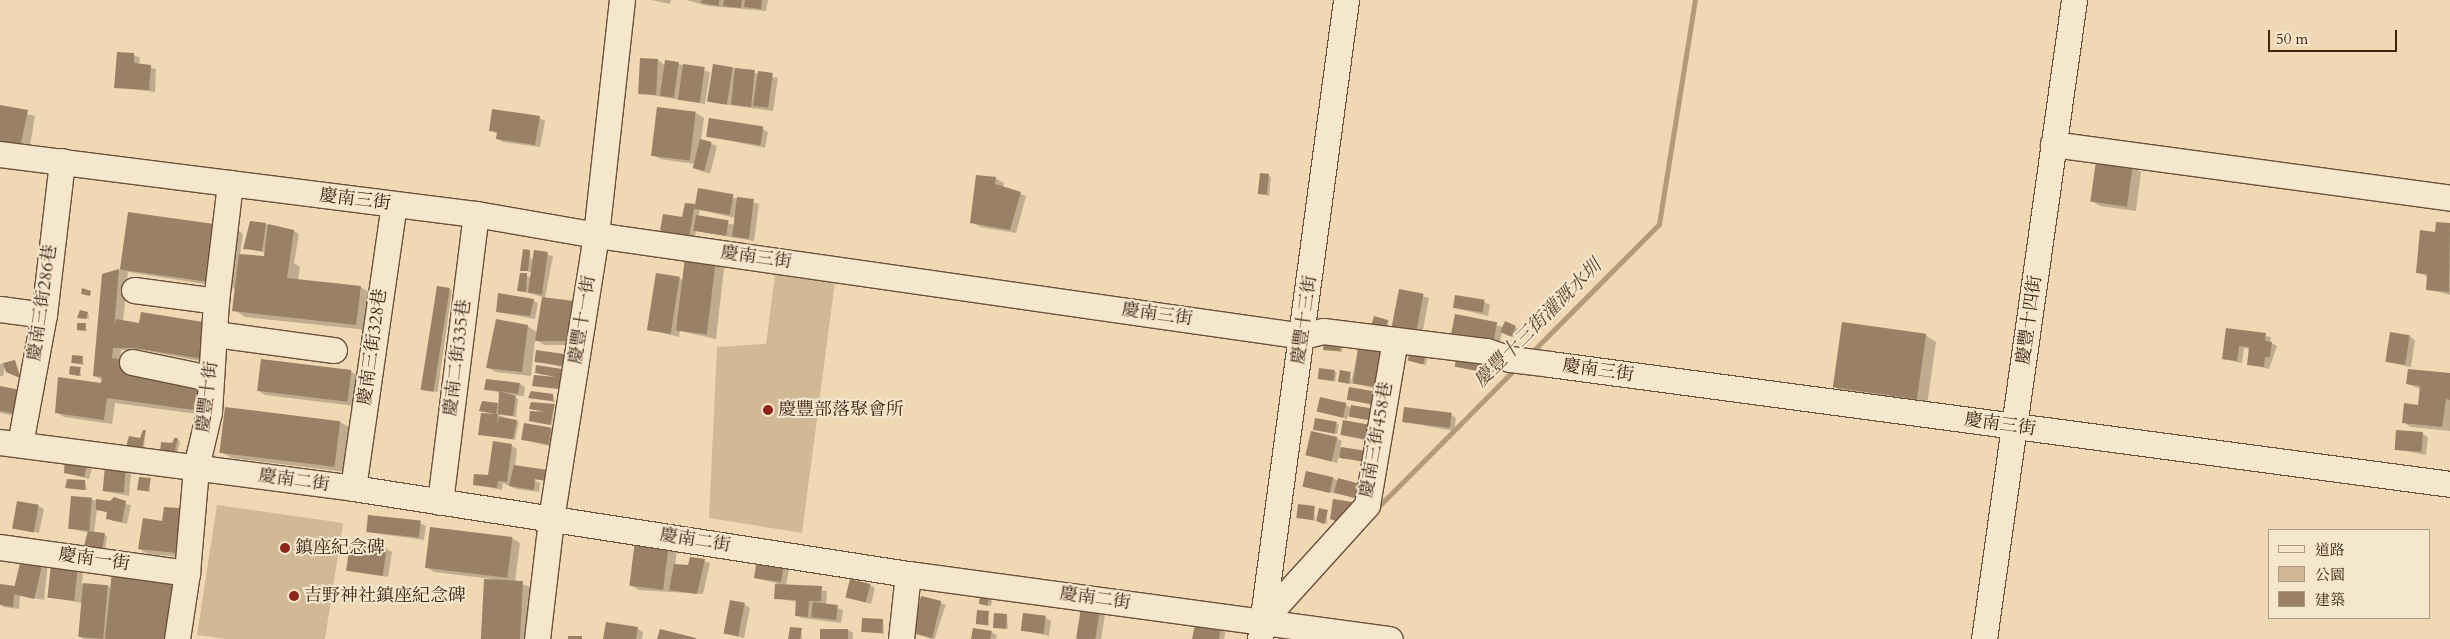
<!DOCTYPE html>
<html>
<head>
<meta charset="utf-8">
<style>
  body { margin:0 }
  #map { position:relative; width:2450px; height:639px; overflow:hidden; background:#efd8b3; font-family:Cardo,"Noto Serif TC",serif }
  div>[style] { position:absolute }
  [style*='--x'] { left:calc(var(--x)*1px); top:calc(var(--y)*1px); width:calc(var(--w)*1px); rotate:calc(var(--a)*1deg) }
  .green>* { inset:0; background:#d1b997 }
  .shadow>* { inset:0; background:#0003; transform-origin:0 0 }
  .stream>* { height:5px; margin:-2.5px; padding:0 2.5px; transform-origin:2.5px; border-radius:2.5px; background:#b39a7c }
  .building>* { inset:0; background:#9a8165; transform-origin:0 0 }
  .roads { filter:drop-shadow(1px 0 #6a503a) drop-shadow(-1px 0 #6a503a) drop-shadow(0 1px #6a503a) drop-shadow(0 -1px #6a503a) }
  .minor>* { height:25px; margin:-12.5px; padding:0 12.5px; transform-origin:12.5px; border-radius:12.5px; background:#f5e6ce }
  .dots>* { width:14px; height:14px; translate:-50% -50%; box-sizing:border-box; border:2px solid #f5e6ce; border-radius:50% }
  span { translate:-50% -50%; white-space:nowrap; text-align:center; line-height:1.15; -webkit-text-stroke:4px #f5e6ce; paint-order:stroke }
  .street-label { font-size:18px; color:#3e2311 }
  .poi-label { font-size:18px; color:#3e2311 }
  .left { translate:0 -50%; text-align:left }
  .water-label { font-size:19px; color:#614731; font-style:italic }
  .legend { position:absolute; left:2268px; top:529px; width:162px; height:90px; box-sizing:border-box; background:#f5e6ce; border:1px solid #ac9882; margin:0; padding:6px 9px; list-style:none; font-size:15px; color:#3e2311 }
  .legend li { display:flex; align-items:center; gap:10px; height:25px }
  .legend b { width:25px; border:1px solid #ac9882 }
  .scale { position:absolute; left:2268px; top:30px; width:129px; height:22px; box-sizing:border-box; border:2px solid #3e2311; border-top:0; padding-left:6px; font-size:15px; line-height:18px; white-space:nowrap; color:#3e2311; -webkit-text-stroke:4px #f5e6ce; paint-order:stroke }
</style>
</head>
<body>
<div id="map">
  <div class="green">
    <div style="clip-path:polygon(776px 267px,836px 274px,802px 533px,709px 518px,717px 347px,766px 344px)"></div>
    <div style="clip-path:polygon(217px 505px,343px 523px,325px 639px,226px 639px,197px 635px)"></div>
  </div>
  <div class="shadow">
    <div style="clip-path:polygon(651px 0,671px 0,670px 4px)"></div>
    <div style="clip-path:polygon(686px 0,768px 0,766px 11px,708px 6px)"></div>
    <div style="clip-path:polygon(118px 54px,134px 55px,140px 58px,139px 65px,156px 69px,155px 92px,115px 87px)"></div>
    <div style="clip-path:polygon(658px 60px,665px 65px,666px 61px,710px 72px,705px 104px,639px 93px)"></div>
    <div style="clip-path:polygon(732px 68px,778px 78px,773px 111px,709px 102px)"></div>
    <div style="clip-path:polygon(0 107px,35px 116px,29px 151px,0 145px)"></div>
    <div style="clip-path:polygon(696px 113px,704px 118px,701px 140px,717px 146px,710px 174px,693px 168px,695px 164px,660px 159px,651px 154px)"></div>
    <div style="clip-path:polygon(539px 118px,545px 121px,540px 147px,503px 142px,498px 139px,498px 134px,490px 130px)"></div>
    <div style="clip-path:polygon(763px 129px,768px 132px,765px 148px,707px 136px)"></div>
    <div style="clip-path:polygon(2133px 167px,2141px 172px,2136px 211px,2100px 206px,2092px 201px)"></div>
    <div style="clip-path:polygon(1261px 174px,1271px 177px,1269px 196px,1258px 193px)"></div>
    <div style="clip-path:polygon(995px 178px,1004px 183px,1003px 188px,1026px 196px,1016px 233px,980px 227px,972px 222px)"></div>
    <div style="clip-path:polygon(evenodd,699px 189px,759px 204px,754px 241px,696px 231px,695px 238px,661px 230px,683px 219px,694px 205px,697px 207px,699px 189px,700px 210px,736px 218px,735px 225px,698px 217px,700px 210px)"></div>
    <div style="clip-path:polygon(129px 213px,232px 227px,243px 234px,240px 255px,265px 258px,266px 253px,245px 248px,265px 224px,294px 231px,299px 234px,294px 263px,300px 267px,298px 280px,360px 287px,371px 293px,367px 330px,245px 317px,234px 310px,236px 289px,128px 272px,123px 322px,211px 363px,141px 350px,121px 350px,120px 360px,214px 373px,225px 380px,220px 417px,115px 403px,112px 424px,64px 417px,56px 412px,102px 384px,103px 380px,94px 376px,103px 275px,121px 270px)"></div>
    <div style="clip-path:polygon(2437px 223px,2450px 225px,2450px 295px,2427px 289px,2428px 277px,2417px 272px,2436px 233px)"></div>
    <div style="clip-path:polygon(530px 251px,531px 261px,535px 252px,553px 256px,545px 298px,573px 302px,574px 345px,544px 345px,535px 339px,531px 376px,496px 372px,487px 367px,527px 326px,537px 332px,543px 297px,521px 291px,521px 274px,530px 277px,531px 272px,521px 270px)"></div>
    <div style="clip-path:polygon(725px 259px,716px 339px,680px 331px,679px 337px,648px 329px,679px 278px,684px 281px)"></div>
    <div style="left:438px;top:288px;width:14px;height:103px;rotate:8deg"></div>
    <div style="clip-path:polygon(1400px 290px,1429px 298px,1422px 335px,1398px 330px)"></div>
    <div style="clip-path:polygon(533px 300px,538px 303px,535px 319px,498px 312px)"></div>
    <div style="clip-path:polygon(1484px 302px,1490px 305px,1488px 316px,1455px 308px)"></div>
    <div style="clip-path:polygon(88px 313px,89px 319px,79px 317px)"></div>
    <div style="clip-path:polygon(1456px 316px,1503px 327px,1506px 323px,1518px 329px,1513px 337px,1502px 331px,1499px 345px)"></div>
    <div style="clip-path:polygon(85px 324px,87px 331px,78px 329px)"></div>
    <div style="clip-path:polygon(2227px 329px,2271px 337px,2270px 342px,2277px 346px,2269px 369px,2248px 364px,2250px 349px,2244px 348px,2242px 363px,2223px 359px)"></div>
    <div style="clip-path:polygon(1925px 335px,1936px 342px,1927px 405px,1844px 392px,1833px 386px)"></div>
    <div style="clip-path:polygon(1343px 336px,1342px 352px,1324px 350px)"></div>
    <div style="clip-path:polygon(2409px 336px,2415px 340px,2411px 367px,2387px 362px)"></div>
    <div style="left:1360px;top:343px;width:27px;height:41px;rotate:13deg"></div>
    <div style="clip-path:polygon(1428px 353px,1426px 365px,1412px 361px)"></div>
    <div style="clip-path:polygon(566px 355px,570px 369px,536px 361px)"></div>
    <div style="clip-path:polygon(82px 357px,84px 365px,73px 363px)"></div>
    <div style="clip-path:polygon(15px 361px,21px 378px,9px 373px,5px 365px,3px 376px,0 376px,0 364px)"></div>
    <div style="clip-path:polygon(1495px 364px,1493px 375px,1456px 366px)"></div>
    <div style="clip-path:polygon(80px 369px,81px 376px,70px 374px)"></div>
    <div style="left:1320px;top:369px;width:17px;height:10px;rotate:10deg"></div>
    <div style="clip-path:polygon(350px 371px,359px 376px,355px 406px,265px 395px,257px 390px)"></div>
    <div style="clip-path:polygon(1350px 373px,1351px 384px,1341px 382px)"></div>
    <div style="clip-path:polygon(2450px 374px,2450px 431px,2411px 427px,2403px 422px,2419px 406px,2421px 389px,2407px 384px)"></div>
    <div style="clip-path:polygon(520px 384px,525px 387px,524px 396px,511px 395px,518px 399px,516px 417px,495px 414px,519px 422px,515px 440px,479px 434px,493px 413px,480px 410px,500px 405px,500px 393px,486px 389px)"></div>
    <div style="clip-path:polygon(0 387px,25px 418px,0 413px)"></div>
    <div style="clip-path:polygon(1350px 389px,1380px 407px,1348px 399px)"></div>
    <div style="clip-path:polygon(553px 395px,555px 402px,530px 398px)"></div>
    <div style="clip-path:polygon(1345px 404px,1351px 408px,1376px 422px,1348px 416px,1347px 419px,1318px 410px)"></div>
    <div style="clip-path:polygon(554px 405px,552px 425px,530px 420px,540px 411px,531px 409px)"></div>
    <div style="clip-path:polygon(226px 408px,340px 422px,351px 428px,346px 472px,232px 458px,221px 452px)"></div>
    <div style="clip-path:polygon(1451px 415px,1456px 418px,1454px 431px,1404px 422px)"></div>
    <div style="clip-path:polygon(1316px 419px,1339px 424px,1337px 434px,1317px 430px)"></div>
    <div style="clip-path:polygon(1344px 422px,1373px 442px,1341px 435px)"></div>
    <div style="clip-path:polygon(551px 429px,556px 432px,554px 447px,523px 440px)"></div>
    <div style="clip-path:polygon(145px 432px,144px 450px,129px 448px,141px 439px)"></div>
    <div style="clip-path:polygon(2423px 434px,2428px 437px,2426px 455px,2395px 449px)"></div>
    <div style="clip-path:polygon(1336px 438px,1342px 441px,1340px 448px,1366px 452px,1343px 459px,1339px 456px,1337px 463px,1307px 455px)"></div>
    <div style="clip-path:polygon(174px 439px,180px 441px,177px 455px,164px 453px)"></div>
    <div style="clip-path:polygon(512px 446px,517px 449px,515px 466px,547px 471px,548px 481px,532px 479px,540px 483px,539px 492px,516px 489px,503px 483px,502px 490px,474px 484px,489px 477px)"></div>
    <div style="clip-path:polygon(66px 458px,93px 465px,89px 479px,66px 473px)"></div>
    <div style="clip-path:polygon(126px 468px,131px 472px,129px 496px,103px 491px)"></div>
    <div style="clip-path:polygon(1333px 478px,1338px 481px,1366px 500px,1304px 487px)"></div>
    <div style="clip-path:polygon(150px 479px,150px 492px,138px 490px)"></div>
    <div style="clip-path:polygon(85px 481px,87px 490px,67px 488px)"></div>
    <div style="clip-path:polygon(72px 497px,131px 505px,127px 524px,113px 521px,107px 518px,108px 513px,97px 509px,94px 533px,107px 536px,105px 550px,88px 547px,89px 533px,69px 528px)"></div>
    <div style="clip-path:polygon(38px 506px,44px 509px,39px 533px,13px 528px)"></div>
    <div style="clip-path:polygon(1314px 507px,1315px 521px,1298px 517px)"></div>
    <div style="clip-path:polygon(1327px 511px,1327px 524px,1320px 522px)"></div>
    <div style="clip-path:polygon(420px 523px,426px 526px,424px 540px,367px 532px)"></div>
    <div style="clip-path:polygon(194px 529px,195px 558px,148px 554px,139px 549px)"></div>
    <div style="clip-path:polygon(512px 538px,520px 543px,515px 582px,531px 587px,529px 639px,483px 639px,492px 579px,434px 572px,426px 567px)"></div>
    <div style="clip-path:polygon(636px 541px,677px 550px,675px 566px,689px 566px,691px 558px,710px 563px,703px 594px,639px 590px,631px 585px)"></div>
    <div style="clip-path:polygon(386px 549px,392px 552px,388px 577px,348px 570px)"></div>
    <div style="clip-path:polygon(23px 555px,48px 563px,44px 600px,20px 595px,19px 609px,3px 607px,0 585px,20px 590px)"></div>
    <div style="clip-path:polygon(790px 562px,786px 586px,827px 591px,826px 605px,843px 610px,841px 623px,802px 618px,796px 615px,797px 602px,775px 598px,776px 583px,755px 578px)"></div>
    <div style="clip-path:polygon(53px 566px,83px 571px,82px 584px,108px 586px,179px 639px,83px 639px,79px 636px,82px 603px,49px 597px)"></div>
    <div style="clip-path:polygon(870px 585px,875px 588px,871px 604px,848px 597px)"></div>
    <div style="clip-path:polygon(993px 594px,991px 606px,983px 605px)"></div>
    <div style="left:922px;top:597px;width:25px;height:37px;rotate:18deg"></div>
    <div style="clip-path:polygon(744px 604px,750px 608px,744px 638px,731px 635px,725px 632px)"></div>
    <div style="clip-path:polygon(1100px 612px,1105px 615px,1101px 639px,1077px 639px)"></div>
    <div style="clip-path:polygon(988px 613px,989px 626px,978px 624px)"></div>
    <div style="clip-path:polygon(1007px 616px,1008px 629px,993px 627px)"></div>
    <div style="clip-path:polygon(1046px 618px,1051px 621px,1049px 636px,1022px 630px)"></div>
    <div style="clip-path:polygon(883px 620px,884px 634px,862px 631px)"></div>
    <div style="clip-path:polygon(607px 624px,638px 629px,643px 632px,642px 639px,604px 639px)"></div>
    <div style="clip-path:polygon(1221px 627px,1226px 630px,1224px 639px,1193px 639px)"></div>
    <div style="clip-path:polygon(801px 630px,802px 639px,789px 639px)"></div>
    <div style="clip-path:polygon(848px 630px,853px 633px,853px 639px,822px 639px)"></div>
    <div style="clip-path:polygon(991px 632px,997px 635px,996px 639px,973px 639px)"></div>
  </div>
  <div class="stream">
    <div style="--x:1530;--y:354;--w:183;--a:-45.2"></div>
    <div style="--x:1659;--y:224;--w:227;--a:-80.9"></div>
    <div style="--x:1375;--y:510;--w:199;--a:-45.2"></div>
  </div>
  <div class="building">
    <div style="clip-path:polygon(702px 0,719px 0,719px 6px,701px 3px)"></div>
    <div style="clip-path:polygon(724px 0,742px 0,741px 8px,723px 6px)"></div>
    <div style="clip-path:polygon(745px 0,762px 0,761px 9px,744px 7px)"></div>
    <div style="clip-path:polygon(117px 52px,134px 53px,134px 63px,151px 65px,149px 90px,114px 88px)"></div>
    <div style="left:640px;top:58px;width:18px;height:36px;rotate:3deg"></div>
    <div style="left:665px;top:60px;width:14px;height:36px;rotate:8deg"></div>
    <div style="left:683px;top:64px;width:22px;height:36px;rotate:8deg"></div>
    <div style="left:713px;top:64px;width:20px;height:38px;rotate:9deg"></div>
    <div style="left:735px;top:68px;width:20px;height:37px;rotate:6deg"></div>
    <div style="left:758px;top:71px;width:15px;height:35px;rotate:8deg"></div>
    <div style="clip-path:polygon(0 105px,28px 110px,20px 147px,0 143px)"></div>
    <div style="left:657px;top:107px;width:39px;height:49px;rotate:7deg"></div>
    <div style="clip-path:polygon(492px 109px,540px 116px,535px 145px,496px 139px,497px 132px,489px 131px)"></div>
    <div style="left:709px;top:118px;width:55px;height:19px;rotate:9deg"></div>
    <div style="left:700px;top:139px;width:12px;height:30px;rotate:14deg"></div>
    <div style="left:2096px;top:161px;width:37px;height:41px;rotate:8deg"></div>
    <div style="left:1260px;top:173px;width:9px;height:21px;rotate:6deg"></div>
    <div style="clip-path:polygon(976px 175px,996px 177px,995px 184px,1021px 192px,1010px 230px,970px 223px)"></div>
    <div style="left:698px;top:188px;width:36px;height:21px;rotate:10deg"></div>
    <div style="left:737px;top:197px;width:17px;height:40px;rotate:7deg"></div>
    <div style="clip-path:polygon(685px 203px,695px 204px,689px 236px,660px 231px,663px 214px,682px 217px)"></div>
    <div style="left:128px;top:212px;width:105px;height:58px;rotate:8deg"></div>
    <div style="left:696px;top:215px;width:33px;height:16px;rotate:9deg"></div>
    <div style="clip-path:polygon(250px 221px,266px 223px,262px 251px,243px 249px)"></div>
    <div style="clip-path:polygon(2436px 222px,2450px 223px,2449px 292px,2426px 290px,2427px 274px,2416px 273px,2420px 230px,2435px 232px)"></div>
    <div style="clip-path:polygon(268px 224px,294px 230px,287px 278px,361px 286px,356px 325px,232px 311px,239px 254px,264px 256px)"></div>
    <div style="clip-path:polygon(523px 249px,530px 250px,528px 271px,520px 271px)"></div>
    <div style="left:686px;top:249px;width:31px;height:82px;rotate:7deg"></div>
    <div style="left:534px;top:250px;width:14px;height:43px;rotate:8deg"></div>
    <div style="clip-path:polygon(119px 269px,114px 328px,116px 319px,139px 323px,141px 312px,209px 323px,203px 359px,134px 348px,113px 348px,112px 358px,215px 372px,209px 412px,107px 398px,104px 420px,55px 413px,58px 377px,101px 383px,102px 377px,93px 376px,102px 274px)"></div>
    <div style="clip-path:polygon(520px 273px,527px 273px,526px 292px,517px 291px)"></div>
    <div style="left:656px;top:273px;width:24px;height:58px;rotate:9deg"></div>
    <div style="left:437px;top:286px;width:13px;height:105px;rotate:9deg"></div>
    <div style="clip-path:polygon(82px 288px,91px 291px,90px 296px,81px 294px)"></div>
    <div style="left:1399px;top:289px;width:25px;height:40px;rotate:11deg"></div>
    <div style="clip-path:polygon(498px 293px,534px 299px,530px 316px,496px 312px)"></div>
    <div style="left:1455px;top:295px;width:30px;height:13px;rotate:9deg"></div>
    <div style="clip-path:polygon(542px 297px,574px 301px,566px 341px,535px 341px)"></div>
    <div style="clip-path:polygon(80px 310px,88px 312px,86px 319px,77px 318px)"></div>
    <div style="left:1455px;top:314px;width:43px;height:20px;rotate:11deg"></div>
    <div style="left:1374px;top:316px;width:15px;height:16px;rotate:16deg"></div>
    <div style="clip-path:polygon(496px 319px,528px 325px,522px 372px,486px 368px)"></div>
    <div style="left:1505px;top:321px;width:12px;height:12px;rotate:24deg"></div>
    <div style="left:1842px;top:322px;width:85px;height:66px;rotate:8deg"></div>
    <div style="clip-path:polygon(77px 323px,86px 323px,85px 331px,77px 330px)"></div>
    <div style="clip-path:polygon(2226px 328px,2266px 333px,2265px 341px,2272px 342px,2270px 357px,2265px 357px,2264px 367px,2247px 365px,2249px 347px,2239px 346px,2237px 361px,2222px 359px)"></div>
    <div style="left:2390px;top:332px;width:20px;height:30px;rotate:9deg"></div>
    <div style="clip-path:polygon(1341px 334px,1340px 351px,1323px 350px,1324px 338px)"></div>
    <div style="left:1359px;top:341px;width:22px;height:43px;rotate:8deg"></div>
    <div style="left:1411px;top:347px;width:16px;height:14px;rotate:14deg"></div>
    <div style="left:536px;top:350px;width:30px;height:12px;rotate:8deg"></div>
    <div style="left:1457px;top:354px;width:34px;height:13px;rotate:10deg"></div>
    <div style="left:72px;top:355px;width:11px;height:8px;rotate:5deg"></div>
    <div style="left:261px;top:359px;width:91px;height:32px;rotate:7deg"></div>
    <div style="clip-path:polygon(15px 360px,20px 378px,6px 372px,3px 363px)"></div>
    <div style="clip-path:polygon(536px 365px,562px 369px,559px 389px,532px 386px,534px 375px,556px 377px,535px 373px)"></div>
    <div style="clip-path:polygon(70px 366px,81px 367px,79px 376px,69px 374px)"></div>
    <div style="left:1319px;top:368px;width:16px;height:11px;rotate:7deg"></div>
    <div style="clip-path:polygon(2408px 369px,2450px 373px,2450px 400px,2446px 399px,2442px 427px,2402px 423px,2404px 403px,2418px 405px,2420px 386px,2406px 384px)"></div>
    <div style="left:1340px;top:370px;width:11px;height:12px;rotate:10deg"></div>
    <div style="clip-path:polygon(486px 379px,520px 383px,518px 394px,499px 391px,516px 396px,513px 416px,498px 414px,499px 391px,484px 390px)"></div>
    <div style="clip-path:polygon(0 386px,21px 390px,17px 414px,0 411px)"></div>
    <div style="left:1349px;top:387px;width:28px;height:13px;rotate:10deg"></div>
    <div style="clip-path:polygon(531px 391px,553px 394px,553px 401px,528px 398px)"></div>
    <div style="left:1320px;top:397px;width:27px;height:15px;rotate:13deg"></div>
    <div style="clip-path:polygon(482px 401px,498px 403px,496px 414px,479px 411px)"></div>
    <div style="clip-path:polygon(531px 402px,555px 404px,550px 425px,529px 421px,530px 411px,549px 412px,529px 409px)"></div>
    <div style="left:1351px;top:405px;width:25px;height:12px;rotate:9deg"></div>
    <div style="left:225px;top:407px;width:116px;height:46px;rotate:7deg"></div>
    <div style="left:1404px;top:407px;width:48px;height:15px;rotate:7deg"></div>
    <div style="clip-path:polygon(481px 413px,498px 414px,497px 426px,499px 417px,517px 420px,513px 439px,478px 435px)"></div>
    <div style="left:1315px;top:418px;width:22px;height:12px;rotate:10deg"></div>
    <div style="left:1343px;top:420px;width:27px;height:15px;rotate:10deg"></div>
    <div style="left:524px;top:423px;width:28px;height:17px;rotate:10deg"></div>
    <div style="clip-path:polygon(143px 430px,146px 430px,142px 449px,126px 447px,129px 436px,140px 438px)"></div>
    <div style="left:2396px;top:430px;width:27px;height:20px;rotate:4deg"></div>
    <div style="left:1311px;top:431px;width:27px;height:25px;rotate:13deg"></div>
    <div style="clip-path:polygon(174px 438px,178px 438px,174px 454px,160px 453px,161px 442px,173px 443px)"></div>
    <div style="clip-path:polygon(493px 441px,512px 444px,507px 482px,498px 481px,497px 488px,473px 485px,474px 474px,488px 475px)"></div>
    <div style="left:1341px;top:447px;width:26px;height:11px;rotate:9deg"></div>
    <div style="clip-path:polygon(65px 457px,88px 461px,84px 477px,64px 473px)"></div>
    <div style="left:105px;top:465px;width:21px;height:26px;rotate:5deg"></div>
    <div style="clip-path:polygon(514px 465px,548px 470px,546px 481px,535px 479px,534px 490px,509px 486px)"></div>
    <div style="left:1306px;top:471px;width:28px;height:16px;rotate:13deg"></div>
    <div style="clip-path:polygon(139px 477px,151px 478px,148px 491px,137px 490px)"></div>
    <div style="left:1338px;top:478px;width:27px;height:15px;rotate:15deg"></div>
    <div style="clip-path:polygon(67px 479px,85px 480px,85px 490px,65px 488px)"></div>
    <div style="left:71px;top:496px;width:21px;height:33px;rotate:5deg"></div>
    <div style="clip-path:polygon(114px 497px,126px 501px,122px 522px,106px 519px,107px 512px,96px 510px,96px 499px,110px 501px)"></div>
    <div style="clip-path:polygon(1333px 499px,1359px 503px,1341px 523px,1330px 519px)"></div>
    <div style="left:17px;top:501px;width:22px;height:28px;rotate:10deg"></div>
    <div style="left:1298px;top:504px;width:17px;height:14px;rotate:7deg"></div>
    <div style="clip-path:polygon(164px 507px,193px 509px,187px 554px,138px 549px,143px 518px,162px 521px)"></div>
    <div style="clip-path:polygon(1319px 508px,1328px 510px,1324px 524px,1316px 521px)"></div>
    <div style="left:368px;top:515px;width:53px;height:17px;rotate:6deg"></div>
    <div style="left:430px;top:527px;width:83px;height:41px;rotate:7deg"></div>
    <div style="clip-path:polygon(88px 531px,105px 533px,102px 550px,84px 546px)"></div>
    <div style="left:635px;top:540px;width:34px;height:46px;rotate:7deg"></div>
    <div style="left:350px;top:543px;width:37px;height:28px;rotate:8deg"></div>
    <div style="left:22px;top:554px;width:22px;height:41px;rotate:13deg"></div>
    <div style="clip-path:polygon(690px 557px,705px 559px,697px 594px,669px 590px,674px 564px,688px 565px)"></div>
    <div style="clip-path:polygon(785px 558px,781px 582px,754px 578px,757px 559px)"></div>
    <div style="left:51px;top:564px;width:27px;height:34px;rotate:6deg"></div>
    <div style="left:112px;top:572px;width:62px;height:67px;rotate:6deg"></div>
    <div style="left:484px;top:579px;width:39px;height:60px;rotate:3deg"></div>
    <div style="left:850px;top:579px;width:21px;height:19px;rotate:14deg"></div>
    <div style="left:83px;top:583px;width:25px;height:54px;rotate:5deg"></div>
    <div style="clip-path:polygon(0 584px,15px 586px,13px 607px,0 605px)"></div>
    <div style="clip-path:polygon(775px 584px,822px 586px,821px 601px,809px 601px,808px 617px,795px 616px,796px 600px,774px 599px)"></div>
    <div style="left:982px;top:589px;width:9px;height:15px;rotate:13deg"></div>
    <div style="left:921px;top:596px;width:21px;height:38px;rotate:14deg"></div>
    <div style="left:730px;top:600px;width:15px;height:34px;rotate:11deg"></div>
    <div style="left:813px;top:602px;width:25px;height:15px;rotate:7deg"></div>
    <div style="left:1081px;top:608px;width:19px;height:31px;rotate:9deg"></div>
    <div style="left:977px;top:610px;width:12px;height:14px;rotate:5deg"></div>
    <div style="left:994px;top:613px;width:13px;height:15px;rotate:4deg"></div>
    <div style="left:1023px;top:613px;width:23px;height:18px;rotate:7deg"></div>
    <div style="left:862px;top:618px;width:21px;height:14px;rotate:3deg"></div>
    <div style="clip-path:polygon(1196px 620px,1221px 626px,1219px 639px,1192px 639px)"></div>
    <div style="clip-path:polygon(606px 622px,638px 627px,636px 639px,603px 639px)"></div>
    <div style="clip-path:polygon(790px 627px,802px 628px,800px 639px,788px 639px)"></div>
    <div style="clip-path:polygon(973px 628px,992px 631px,990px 639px,971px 639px)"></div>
    <div style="clip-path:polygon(660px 629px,696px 638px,696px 639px,657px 639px)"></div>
    <div style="left:848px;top:629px;width:10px;height:28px;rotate:90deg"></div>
    <div style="left:568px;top:636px;width:14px;height:3px"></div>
  </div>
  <div class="roads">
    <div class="minor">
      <div style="--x:2053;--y:144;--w:401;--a:7.7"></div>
      <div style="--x:0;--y:154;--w:480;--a:7.2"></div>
      <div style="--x:476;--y:214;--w:122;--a:9.9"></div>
      <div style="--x:596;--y:235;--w:714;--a:8.13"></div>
      <div style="--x:1303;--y:336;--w:21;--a:-14"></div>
      <div style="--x:1323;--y:331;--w:165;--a:7"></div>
      <div style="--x:1487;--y:351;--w:24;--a:19"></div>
      <div style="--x:1510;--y:359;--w:40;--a:7.1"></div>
      <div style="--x:1550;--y:364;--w:908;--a:7.59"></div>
      <div style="--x:134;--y:290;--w:83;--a:7.6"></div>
      <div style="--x:0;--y:309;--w:44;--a:7.8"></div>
      <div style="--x:215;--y:334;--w:120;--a:7.7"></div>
      <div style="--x:132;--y:362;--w:79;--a:11.7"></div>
      <div style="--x:0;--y:442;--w:356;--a:7.4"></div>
      <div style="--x:353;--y:488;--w:562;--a:8.81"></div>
      <div style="--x:908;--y:574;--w:486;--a:7.7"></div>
      <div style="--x:20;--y:444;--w:131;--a:-79.5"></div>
      <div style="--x:44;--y:315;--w:155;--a:-83.3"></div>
      <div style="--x:353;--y:488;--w:286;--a:-81.8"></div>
      <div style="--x:440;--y:502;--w:290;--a:-82.9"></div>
      <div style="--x:0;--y:547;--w:189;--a:7.9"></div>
      <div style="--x:1262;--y:621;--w:156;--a:-47.8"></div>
      <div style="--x:1367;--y:505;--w:167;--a:-80.4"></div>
      <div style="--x:177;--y:639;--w:67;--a:-81.4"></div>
      <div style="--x:187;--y:573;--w:106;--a:-85.1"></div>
      <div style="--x:196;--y:467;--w:57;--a:-76.7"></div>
      <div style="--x:209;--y:412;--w:111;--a:-86.4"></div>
      <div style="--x:216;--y:301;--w:119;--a:-83.2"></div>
      <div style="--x:537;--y:639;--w:121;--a:-83.3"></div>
      <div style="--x:551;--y:519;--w:288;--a:-81"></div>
      <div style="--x:596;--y:235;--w:236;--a:-83.7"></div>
      <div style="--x:901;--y:639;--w:65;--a:-83.9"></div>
      <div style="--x:1260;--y:639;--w:645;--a:-82.33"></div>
      <div style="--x:1984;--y:639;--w:645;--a:-81.98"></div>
    </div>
  </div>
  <div class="dots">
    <div style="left:768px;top:410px;background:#8f2418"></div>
    <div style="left:285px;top:548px;background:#8f2418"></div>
    <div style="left:294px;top:596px;background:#8f2418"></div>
  </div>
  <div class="street-label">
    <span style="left:355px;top:200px;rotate:7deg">慶南三街</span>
    <span style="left:756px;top:258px;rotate:8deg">慶南三街</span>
    <span style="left:43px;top:303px;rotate:-82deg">慶南三街286巷</span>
    <span style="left:1157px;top:315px;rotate:8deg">慶南三街</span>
    <span style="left:583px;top:320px;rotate:-81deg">慶豐十一街</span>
    <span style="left:1305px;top:320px;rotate:-82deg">慶豐十三街</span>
    <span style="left:2030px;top:320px;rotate:-82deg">慶豐十四街</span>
    <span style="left:373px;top:347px;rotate:-82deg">慶南三街328巷</span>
    <span style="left:458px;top:358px;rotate:-83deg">慶南二街335巷</span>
    <span style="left:1598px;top:371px;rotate:8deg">慶南三街</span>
    <span style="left:208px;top:397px;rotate:-83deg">慶豐十街</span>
    <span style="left:2000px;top:425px;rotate:8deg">慶南三街</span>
    <span style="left:1377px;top:440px;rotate:-80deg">慶南三街458巷</span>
    <span style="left:294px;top:481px;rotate:8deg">慶南二街</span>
    <span style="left:695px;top:541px;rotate:9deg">慶南二街</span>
    <span style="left:94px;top:560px;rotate:8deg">慶南一街</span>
    <span style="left:1095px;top:599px;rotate:8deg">慶南二街</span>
  </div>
  <div class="poi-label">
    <span class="left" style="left:778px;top:410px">慶豐部落聚會所</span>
    <span class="left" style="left:295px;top:548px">鎮座紀念碑</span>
    <span class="left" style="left:304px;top:596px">吉野神社鎮座紀念碑</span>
  </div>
  <div class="water-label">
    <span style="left:1538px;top:324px;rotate:-45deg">慶豐十三街灌溉水圳</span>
  </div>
  <ul class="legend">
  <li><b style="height:6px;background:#f5e6ce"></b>道路</li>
  <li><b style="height:14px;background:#d1b997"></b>公園</li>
  <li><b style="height:14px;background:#9a8165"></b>建築</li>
  </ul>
  <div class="scale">50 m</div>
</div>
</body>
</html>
